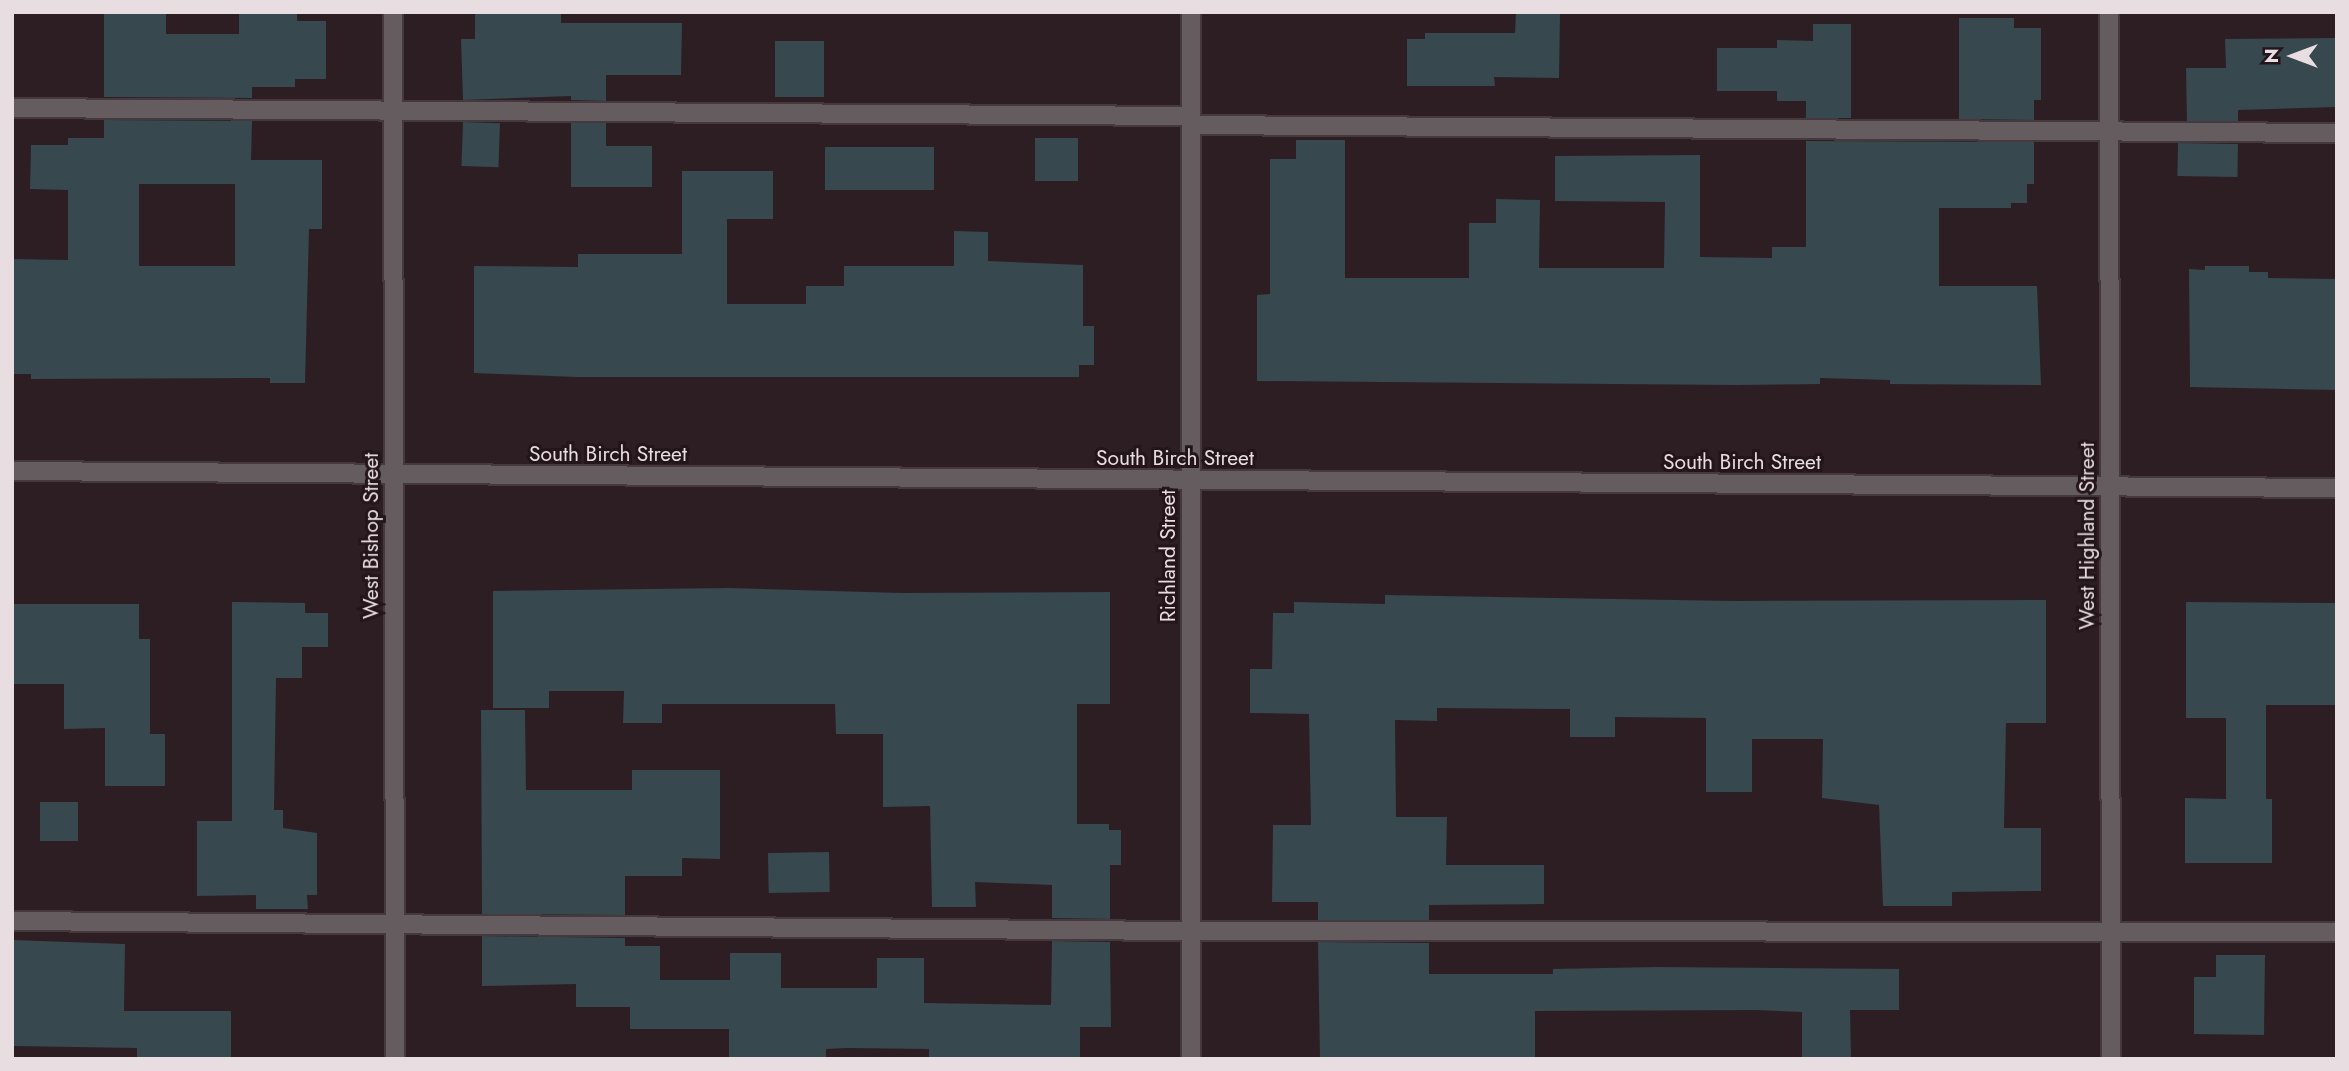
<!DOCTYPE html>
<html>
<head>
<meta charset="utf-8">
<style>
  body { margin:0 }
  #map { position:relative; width:2349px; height:1071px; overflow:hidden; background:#2c1e23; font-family:Jost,sans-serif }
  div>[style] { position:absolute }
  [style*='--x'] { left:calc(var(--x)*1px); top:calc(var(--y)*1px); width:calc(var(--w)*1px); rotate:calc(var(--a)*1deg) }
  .building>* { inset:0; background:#37484f; transform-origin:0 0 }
  .roads { filter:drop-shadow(2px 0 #46393e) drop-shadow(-2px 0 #46393e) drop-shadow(0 2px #46393e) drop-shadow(0 -2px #46393e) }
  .service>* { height:18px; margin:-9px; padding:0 9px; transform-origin:9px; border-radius:9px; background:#645c5e }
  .minor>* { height:18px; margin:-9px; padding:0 9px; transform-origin:9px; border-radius:9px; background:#645c5e }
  span { translate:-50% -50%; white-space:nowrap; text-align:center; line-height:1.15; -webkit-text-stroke:6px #231519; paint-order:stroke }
  .street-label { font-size:21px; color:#e8dde1 }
  .frame { position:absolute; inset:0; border:14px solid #e8dde1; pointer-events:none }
  .north { position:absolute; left:2258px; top:21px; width:70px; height:70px; -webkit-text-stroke:5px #231519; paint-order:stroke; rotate:270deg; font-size:19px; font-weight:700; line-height:28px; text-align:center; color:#e8dde1 }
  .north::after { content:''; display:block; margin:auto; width:24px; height:32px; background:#e8dde1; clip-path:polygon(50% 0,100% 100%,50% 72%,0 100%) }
</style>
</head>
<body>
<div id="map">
  <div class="building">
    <div style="clip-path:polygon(104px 12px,166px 12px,166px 34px,239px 34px,239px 12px,297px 12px,297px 21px,326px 21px,326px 79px,295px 79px,295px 87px,252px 87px,252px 98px,104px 97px)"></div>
    <div style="clip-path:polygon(475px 12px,561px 12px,561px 23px,682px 23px,681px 75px,606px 75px,606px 101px,571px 100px,571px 96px,463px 100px,461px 39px,475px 39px)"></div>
    <div style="clip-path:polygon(1516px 12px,1560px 12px,1559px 78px,1494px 77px,1495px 86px,1407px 86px,1407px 39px,1425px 39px,1425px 33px,1515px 33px)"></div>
    <div style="clip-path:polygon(1959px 18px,2014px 18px,2014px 28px,2041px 28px,2041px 100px,2034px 100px,2034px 120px,1959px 119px)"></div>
    <div style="clip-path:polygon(1813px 24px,1851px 24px,1851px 118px,1806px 118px,1806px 101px,1777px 101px,1777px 91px,1717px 91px,1717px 48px,1777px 48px,1777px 40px,1813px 41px)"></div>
    <div style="clip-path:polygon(2337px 38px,2337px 107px,2238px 110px,2238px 121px,2187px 121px,2186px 68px,2226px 68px,2225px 39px)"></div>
    <div style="left:775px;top:41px;width:49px;height:56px"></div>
    <div style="clip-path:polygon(evenodd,104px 120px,252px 121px,251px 160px,322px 160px,322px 229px,309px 229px,305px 383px,270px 383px,270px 378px,31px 379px,31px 374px,12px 374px,12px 259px,68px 260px,68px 190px,30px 189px,31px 145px,68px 145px,68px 138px,104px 138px,104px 120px,139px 184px,235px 184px,235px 266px,139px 266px,139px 184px)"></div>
    <div style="left:463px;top:122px;width:37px;height:44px;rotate:2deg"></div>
    <div style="clip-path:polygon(571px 123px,606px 123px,606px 146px,652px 146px,652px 187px,571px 187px)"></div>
    <div style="left:1035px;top:138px;width:43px;height:43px"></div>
    <div style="clip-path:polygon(1296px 140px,1345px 140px,1345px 278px,1469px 278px,1469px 223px,1496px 223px,1496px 199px,1540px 200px,1539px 268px,1664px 268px,1665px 202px,1555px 201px,1555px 156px,1700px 155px,1700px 257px,1772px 258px,1772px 247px,1806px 247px,1806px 141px,2034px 142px,2034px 184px,2027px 184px,2027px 203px,2011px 203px,2011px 208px,1939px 208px,1939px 286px,2037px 286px,2041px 385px,1890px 384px,1890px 380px,1820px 378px,1820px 384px,1736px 385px,1257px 381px,1257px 295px,1270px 294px,1270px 159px,1296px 159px)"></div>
    <div style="left:2178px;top:143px;width:60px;height:33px;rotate:1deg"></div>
    <div style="left:934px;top:147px;width:43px;height:109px;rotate:90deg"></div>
    <div style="clip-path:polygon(682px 171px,773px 171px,773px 219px,727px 219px,727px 304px,806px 304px,806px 286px,844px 286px,844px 266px,954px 266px,954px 231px,988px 232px,988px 261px,1083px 265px,1083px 326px,1094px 326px,1094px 365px,1079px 365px,1079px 377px,576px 377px,474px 373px,474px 266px,578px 267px,578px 254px,682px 254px)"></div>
    <div style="clip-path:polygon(2205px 266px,2249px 266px,2249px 272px,2268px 272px,2268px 278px,2337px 279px,2337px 390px,2190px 387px,2189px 269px,2205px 270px)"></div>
    <div style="clip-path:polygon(728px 588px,902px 593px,1110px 592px,1110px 704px,1077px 704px,1077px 824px,1109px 824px,1109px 830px,1121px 830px,1121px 865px,1110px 865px,1110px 919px,1052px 918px,1052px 885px,975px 882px,976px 907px,932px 907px,930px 806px,883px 807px,883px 734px,836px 734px,835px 704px,662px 704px,662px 723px,623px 723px,624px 691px,549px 691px,549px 708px,493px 708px,493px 591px)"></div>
    <div style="clip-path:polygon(1385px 595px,1735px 601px,2046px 600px,2046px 723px,2006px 723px,2004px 828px,2041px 828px,2041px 891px,1952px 892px,1952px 906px,1883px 906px,1879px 805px,1822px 798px,1823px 739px,1752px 739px,1752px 792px,1706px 792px,1706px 718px,1615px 717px,1615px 737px,1570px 737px,1570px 709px,1437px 708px,1437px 721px,1395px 720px,1396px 817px,1447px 817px,1446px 865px,1544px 865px,1544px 904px,1429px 905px,1429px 920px,1318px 920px,1318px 902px,1272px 902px,1273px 825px,1311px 825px,1309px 714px,1250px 713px,1250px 669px,1272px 669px,1273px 613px,1294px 613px,1294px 602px,1385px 604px)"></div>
    <div style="clip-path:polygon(232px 602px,305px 603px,305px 613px,328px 613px,328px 647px,302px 647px,302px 678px,276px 678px,274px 810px,283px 810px,283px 828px,317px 833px,317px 895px,307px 895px,308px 909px,256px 909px,256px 895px,197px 896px,197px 821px,232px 821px)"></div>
    <div style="clip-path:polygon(2186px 602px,2337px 603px,2337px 705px,2266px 705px,2266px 799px,2272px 799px,2272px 863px,2185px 863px,2185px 798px,2226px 799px,2226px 718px,2186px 718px)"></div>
    <div style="clip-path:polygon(12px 604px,139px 604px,139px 639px,150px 639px,150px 734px,165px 734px,165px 786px,105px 786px,105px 728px,64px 729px,64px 684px,12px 684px)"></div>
    <div style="clip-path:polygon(481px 710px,525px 710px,526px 790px,632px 790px,632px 770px,720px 770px,720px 859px,682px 858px,682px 876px,625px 876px,625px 915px,482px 914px)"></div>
    <div style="left:40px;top:802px;width:38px;height:39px"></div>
    <div style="left:829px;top:852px;width:40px;height:61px;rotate:89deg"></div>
    <div style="clip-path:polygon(482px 936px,625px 938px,625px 946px,660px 946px,660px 980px,730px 980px,730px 953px,781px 953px,781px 988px,877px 988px,877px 958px,924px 958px,924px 1003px,1051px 1005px,1052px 941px,1110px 942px,1111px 1027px,1080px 1027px,1080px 1059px,929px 1059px,929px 1049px,847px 1048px,826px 1049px,826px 1059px,729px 1059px,729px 1029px,630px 1029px,630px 1007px,576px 1007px,576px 984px,482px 986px)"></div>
    <div style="clip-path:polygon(12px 940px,125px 944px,124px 1011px,231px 1011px,231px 1059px,137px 1059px,137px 1048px,12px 1046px)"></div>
    <div style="clip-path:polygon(1318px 942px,1429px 943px,1429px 974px,1553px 974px,1553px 969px,1657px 967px,1899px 969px,1899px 1010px,1850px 1010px,1851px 1059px,1802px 1059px,1802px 1012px,1756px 1010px,1535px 1011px,1535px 1059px,1320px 1059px)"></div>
    <div style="clip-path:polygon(2216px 955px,2265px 955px,2264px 1035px,2194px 1034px,2194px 977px,2216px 977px)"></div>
  </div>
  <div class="roads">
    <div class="service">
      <div style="--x:12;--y:108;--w:1179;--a:0.39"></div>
      <div style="--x:1191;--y:125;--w:1146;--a:0.4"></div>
      <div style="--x:12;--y:921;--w:1179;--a:0.49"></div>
      <div style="--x:1191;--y:931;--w:1146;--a:0.05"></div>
    </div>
    <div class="minor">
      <div style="--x:393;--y:12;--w:1047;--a:89.89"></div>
      <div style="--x:1191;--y:12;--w:1047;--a:90"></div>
      <div style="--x:2109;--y:12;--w:1047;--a:89.89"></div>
      <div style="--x:12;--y:471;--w:2325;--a:0.42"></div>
    </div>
  </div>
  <div class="street-label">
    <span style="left:608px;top:454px">South Birch Street</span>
    <span style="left:1175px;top:458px">South Birch Street</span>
    <span style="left:1742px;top:462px">South Birch Street</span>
    <span style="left:371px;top:536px;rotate:-90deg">West Bishop Street</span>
    <span style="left:2087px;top:536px;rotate:-90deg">West Highland Street</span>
    <span style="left:1168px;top:556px;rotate:-90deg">Richland Street</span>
  </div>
  <div class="frame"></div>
  <div class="north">N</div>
</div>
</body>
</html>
